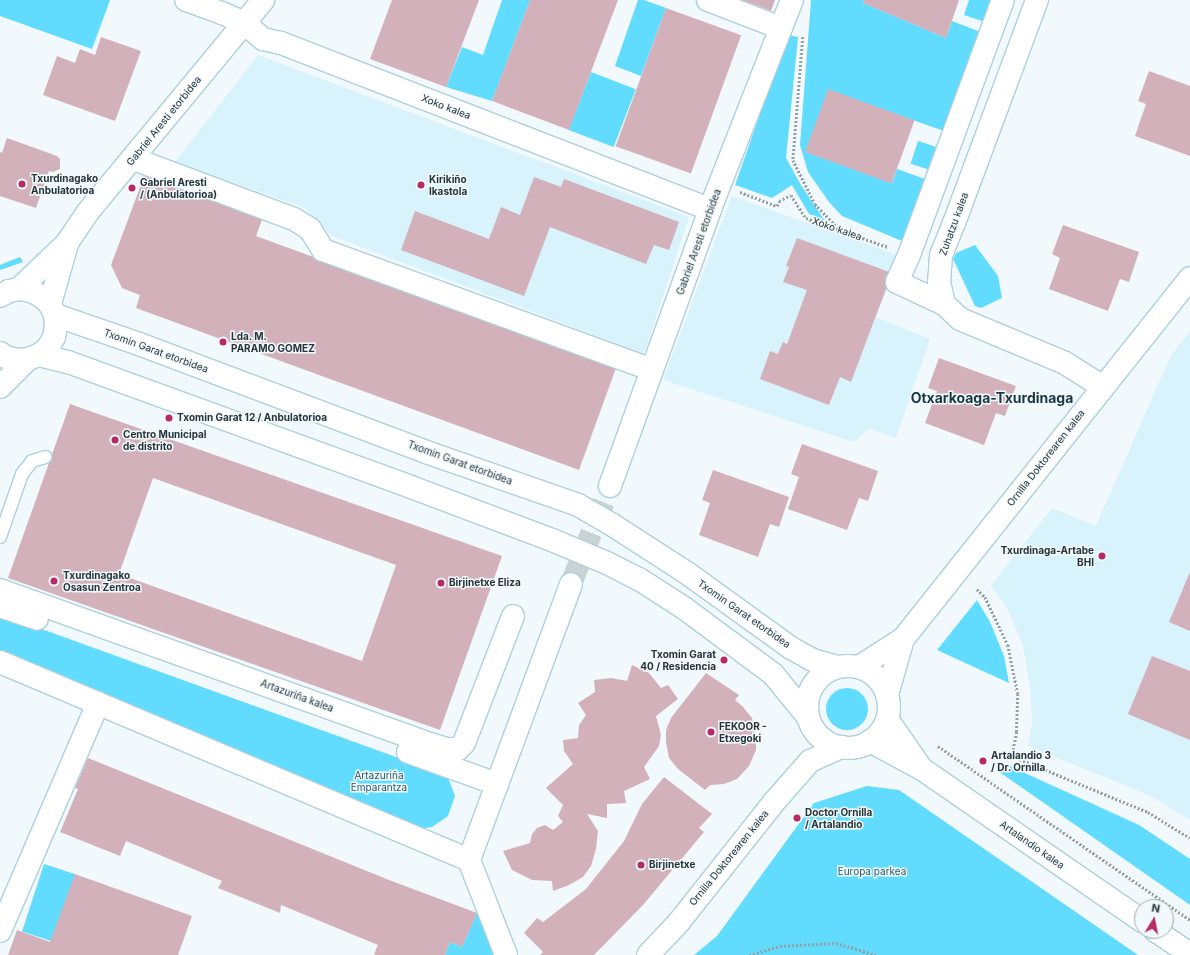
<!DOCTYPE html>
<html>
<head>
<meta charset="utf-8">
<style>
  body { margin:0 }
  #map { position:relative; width:1190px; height:955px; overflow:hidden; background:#f2f9fc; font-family:Inter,sans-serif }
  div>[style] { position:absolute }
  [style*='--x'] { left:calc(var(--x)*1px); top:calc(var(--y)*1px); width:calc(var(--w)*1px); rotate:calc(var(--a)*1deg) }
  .built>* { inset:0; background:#d8f3fc }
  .green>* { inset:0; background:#61dbfe; transform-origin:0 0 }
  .round { border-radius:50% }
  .building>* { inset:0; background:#d3b1ba; transform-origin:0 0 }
  .street-tunnel>* { height:22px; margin-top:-11px; transform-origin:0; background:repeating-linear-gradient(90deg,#c9d2d5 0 22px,transparent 0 33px) }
  .path>* { height:2.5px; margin-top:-1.25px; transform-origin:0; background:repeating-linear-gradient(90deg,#96a0a4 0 2px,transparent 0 4px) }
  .roads { filter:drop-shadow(1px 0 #acd0dc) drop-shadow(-1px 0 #acd0dc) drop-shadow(0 1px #acd0dc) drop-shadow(0 -1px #acd0dc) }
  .lane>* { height:12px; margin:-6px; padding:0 6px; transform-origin:6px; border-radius:6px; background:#fff }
  .street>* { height:22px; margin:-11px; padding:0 11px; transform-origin:11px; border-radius:11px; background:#fff }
  .street>.ring { margin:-11px; padding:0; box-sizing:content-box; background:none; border:22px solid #fff; border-radius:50% }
  .dots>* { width:11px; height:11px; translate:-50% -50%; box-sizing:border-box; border:2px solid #f2f9fc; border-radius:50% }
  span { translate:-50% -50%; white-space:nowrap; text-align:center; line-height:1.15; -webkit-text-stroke:3px #f2f9fc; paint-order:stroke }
  .street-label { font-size:10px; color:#263439 }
  .poi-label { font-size:10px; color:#263439; font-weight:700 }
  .left { translate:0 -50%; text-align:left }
  .right { translate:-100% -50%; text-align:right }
  .park-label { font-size:10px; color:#245a69 }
  .district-label { font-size:14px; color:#193942; font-weight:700 }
  .north { position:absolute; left:1134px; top:899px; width:40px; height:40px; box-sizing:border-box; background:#f2f9fc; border:1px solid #a0aaae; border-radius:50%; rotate:10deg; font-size:11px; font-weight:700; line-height:16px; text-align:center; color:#263439 }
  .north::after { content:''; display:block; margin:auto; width:14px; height:18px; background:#b62b66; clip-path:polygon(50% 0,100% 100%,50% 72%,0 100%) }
</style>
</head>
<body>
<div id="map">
  <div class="built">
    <div style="clip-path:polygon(258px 55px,689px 217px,644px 354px,332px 236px,305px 208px,175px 162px)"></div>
    <div style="clip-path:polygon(732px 196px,900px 256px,876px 317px,930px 339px,896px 438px,869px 429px,854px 442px,663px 380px)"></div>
    <div style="clip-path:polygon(1190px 331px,1190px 820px,1153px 797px,1028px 746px,1032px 722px,1030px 685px,1023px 647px,1009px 612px,991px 585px,1052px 508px,1096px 526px,1170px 357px)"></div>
  </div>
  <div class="green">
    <div style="clip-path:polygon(0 0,110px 0,92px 49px,0 16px)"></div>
    <div style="clip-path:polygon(502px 0,530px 0,492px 101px,446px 87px,462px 47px,483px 55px)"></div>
    <div style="clip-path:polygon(638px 0,644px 0,666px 8px,641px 76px,615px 66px)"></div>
    <div style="clip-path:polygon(811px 0,864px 0,863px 3px,946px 38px,952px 21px,983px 33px,944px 131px,828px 90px,806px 152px,892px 183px,897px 169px,925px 179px,902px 241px,842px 216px,829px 202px,808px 172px,800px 145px)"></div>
    <div style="clip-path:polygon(969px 0,993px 0,985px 22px,964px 15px)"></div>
    <div style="clip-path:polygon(788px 35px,798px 37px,786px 158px,801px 185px,825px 221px,809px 214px,792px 185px,772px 198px,735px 185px)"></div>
    <div style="left:591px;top:72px;width:48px;height:62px;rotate:21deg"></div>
    <div style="left:918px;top:141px;width:22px;height:24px;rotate:18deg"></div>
    <div style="clip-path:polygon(975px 245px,998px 276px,1002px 298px,981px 308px,975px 306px,953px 259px,956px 253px)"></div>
    <div style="clip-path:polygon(20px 257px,23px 262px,0 270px,0 265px)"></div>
    <div style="clip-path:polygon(977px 600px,990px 622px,1004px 656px,1009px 683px,937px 650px)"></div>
    <div style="clip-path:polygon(0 614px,443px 774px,449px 780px,455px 796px,448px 816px,432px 827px,419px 829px,0 659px)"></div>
    <div class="round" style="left:826px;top:688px;width:42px;height:42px"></div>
    <div style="clip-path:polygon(1003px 763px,1139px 825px,1190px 859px,1190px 905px,998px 771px)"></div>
    <div style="clip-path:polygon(867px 786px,899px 790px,1138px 955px,694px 955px,717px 936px,814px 803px)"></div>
    <div style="left:44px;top:864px;width:33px;height:71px;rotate:18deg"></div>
    <div style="clip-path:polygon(477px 913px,495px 955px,445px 955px,450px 942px,462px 947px)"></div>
  </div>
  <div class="building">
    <div style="clip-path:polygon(392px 0,479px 0,446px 87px,370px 59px)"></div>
    <div style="clip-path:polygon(530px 0,618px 0,569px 130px,492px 101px)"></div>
    <div style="clip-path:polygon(742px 0,775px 0,771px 11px)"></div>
    <div style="clip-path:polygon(864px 0,959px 0,946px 38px,863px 3px)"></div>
    <div style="left:666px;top:8px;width:80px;height:147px;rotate:20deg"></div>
    <div style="clip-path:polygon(101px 37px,141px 51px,115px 121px,43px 95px,57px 56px,75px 63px,80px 49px,95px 55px)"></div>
    <div style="clip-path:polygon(1149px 71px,1190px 86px,1190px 156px,1135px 136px,1146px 104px,1138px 101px)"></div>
    <div style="left:828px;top:89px;width:92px;height:67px;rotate:20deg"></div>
    <div style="clip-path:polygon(7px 138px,57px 156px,60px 159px,60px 169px,53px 172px,49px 171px,36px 208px,0 196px,0 152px,2px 153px)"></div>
    <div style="clip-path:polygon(145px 174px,263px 217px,256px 236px,616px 368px,579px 470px,136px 308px,140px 295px,122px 288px,111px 265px)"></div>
    <div style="clip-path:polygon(534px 177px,561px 187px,564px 179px,679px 222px,669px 250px,654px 245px,646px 264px,550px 227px,524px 296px,401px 250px,415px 211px,489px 239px,501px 207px,520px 215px)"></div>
    <div style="clip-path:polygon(1063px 225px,1139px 252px,1129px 282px,1120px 279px,1108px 311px,1049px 289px,1060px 258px,1052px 254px)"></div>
    <div style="clip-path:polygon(797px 238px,892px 273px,851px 382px,840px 377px,829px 405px,760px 379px,770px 351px,778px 354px,783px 342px,787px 344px,807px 290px,783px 282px,789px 267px,786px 266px)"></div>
    <div style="clip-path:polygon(939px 358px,1016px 386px,1005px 416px,996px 413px,984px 445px,925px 423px,937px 391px,928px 388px)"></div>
    <div style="clip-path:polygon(evenodd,70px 404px,502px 556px,440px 730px,8px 578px,70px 404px,153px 478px,396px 565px,362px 661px,119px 574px,153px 478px)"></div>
    <div style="clip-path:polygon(802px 444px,878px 471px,868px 501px,859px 498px,847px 530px,788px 509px,799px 477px,791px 474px)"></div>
    <div style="clip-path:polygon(713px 470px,789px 497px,779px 527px,770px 524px,758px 557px,699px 535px,710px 503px,702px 500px)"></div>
    <div style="clip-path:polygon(1190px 572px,1190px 631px,1169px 622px)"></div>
    <div style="clip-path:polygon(1152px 656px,1190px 671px,1190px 740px,1128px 714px)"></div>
    <div style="clip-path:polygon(632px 665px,649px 673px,661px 688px,668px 685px,678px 699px,656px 716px,661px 735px,659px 746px,644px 767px,650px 779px,624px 791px,626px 803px,607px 804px,607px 818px,587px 814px,598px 831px,596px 849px,591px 866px,583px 877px,569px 885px,553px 891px,552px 881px,532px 880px,512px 870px,503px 851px,530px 843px,532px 834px,537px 828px,545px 825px,553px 830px,563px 822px,558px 816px,563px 805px,546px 788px,573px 764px,564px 751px,563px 740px,578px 738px,579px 725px,586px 715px,578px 703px,595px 692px,594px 680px,611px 678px,627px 681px)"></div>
    <div style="clip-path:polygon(706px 673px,739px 695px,735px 700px,743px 707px,752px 718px,756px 735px,756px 750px,749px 766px,737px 779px,724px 784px,710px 785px,705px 790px,678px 769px,669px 758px,666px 742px,666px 730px,671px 718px)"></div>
    <div style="clip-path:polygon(88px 758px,389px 880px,477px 913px,462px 947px,450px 942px,445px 955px,376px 955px,374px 954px,378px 945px,281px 905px,280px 913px,218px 888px,222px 881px,126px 841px,120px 856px,60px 832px,78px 789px,75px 788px)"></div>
    <div style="clip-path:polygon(664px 777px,712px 814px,699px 828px,704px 832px,643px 905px,594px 955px,540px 955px,543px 952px,524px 933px,537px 918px,543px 922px,586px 889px,624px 841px,642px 804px)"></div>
    <div style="clip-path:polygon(75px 874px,192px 916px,178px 955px,8px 955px,17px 930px,50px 942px)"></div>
  </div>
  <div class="street-tunnel">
    <div style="--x:571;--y:584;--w:105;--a:-68.3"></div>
  </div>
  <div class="path">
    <div style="--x:803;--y:37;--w:123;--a:94.6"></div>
    <div style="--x:793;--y:160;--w:49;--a:63.4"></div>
    <div style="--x:815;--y:204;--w:35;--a:46"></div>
    <div style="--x:740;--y:192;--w:40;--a:21"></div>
    <div style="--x:777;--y:206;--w:5;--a:-68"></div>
    <div style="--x:779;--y:201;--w:13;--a:-27"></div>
    <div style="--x:791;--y:195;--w:27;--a:57"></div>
    <div style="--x:806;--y:218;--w:87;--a:19.5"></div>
    <div style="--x:977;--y:589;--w:11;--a:45"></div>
    <div style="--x:985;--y:597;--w:53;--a:64.4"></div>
    <div style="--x:1008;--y:645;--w:50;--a:78.5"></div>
    <div style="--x:1018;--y:694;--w:38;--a:92"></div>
    <div style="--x:1017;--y:732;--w:25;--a:102"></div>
    <div style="--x:1012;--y:756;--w:147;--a:22.4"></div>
    <div style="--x:1148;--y:812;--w:49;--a:31.8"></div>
    <div style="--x:938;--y:746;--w:306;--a:34.6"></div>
    <div style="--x:749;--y:955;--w:32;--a:-16"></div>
    <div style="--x:780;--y:946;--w:56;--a:-3.1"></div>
    <div style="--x:836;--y:943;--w:42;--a:16.7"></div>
  </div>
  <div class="roads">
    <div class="lane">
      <div style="--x:0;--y:537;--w:67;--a:-70.8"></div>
      <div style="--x:22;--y:474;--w:16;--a:-52"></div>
      <div style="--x:32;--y:461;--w:14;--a:-17"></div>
    </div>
    <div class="street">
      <div style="--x:186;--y:0;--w:38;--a:20"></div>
      <div style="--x:222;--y:13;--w:24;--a:24"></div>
      <div style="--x:244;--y:23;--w:25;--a:40"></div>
      <div style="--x:263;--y:39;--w:18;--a:13"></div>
      <div style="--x:281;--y:43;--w:460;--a:21.2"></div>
      <div style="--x:708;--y:0;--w:78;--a:21"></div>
      <div style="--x:1037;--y:0;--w:238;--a:110.4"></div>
      <div style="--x:954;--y:223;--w:35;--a:112"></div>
      <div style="--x:941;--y:255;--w:27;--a:94"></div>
      <div style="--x:939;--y:282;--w:23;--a:77"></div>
      <div style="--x:944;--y:304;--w:22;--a:43"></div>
      <div style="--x:960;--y:319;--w:114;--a:22.7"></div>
      <div style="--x:1065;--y:363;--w:45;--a:32.3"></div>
      <div style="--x:134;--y:159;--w:171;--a:20.6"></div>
      <div style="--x:294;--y:219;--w:19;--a:32"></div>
      <div style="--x:310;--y:229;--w:25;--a:58"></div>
      <div style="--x:323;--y:250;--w:350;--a:20"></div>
      <div style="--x:19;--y:289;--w:66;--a:-43.8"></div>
      <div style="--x:67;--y:243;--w:36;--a:-56"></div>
      <div style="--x:87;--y:213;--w:276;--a:-50.4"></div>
      <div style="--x:0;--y:296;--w:10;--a:-29"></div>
      <div style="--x:9;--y:291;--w:10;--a:-11"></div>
      <div style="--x:19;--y:289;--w:12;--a:9"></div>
      <div style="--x:31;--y:291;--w:11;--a:27"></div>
      <div style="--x:41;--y:296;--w:12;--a:42"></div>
      <div style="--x:50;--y:304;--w:12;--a:66"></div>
      <div style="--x:55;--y:315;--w:11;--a:85"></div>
      <div style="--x:56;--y:326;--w:11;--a:100"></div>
      <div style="--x:54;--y:337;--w:13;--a:119"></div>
      <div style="--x:48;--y:348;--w:11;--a:142"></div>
      <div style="--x:39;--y:355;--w:12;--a:160"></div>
      <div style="--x:28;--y:359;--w:11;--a:175"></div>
      <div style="--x:17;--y:360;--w:11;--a:-165"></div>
      <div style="--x:6;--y:357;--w:7;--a:-146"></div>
      <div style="--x:50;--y:304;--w:62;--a:-74.2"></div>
      <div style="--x:944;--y:304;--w:52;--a:-154.9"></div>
      <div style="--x:897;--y:282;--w:30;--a:-66"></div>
      <div style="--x:909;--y:255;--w:272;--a:-69.8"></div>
      <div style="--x:55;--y:315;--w:89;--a:19"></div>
      <div style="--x:139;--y:344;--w:307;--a:20.6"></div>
      <div style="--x:426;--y:452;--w:161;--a:19.2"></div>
      <div style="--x:578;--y:505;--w:38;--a:30"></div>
      <div style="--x:611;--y:524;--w:90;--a:32.8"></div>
      <div style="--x:687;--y:573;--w:128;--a:35.8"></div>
      <div style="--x:791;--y:648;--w:25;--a:29"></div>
      <div style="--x:813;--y:660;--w:25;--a:16"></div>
      <div style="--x:39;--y:355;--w:30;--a:14"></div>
      <div style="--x:68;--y:362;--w:365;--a:20"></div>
      <div style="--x:411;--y:487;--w:151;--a:20.6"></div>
      <div style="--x:552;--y:540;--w:60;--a:22.7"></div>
      <div style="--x:607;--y:563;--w:36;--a:27"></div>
      <div style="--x:639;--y:579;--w:54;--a:32.8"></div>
      <div style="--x:684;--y:608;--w:111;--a:36.6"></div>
      <div style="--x:773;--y:674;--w:55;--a:50.9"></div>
      <div style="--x:0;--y:387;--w:40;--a:-45"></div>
      <div style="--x:610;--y:486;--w:294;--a:-70.1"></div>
      <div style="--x:710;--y:209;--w:225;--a:-68.6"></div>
      <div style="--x:0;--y:590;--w:457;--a:19.7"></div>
      <div style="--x:430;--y:744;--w:19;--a:16"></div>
      <div style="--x:448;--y:749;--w:10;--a:0"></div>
      <div style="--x:458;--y:749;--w:8;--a:-45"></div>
      <div style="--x:464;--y:743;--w:136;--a:-68.9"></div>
      <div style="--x:0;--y:606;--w:39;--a:19"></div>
      <div style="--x:0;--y:662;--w:509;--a:22.89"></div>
      <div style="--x:469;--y:860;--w:102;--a:68.7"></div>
      <div class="ring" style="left:807px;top:666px;width:60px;height:60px"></div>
      <div style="--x:859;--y:667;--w:52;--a:-32.5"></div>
      <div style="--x:903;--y:639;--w:461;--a:-51.5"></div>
      <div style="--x:887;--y:695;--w:58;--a:-74.1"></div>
      <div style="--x:887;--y:719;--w:56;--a:55.2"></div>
      <div style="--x:870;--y:741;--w:59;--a:28.3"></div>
      <div style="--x:922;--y:769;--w:267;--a:34.6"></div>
      <div style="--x:408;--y:752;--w:95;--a:19.8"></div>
      <div style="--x:469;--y:860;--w:294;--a:-69.7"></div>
      <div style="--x:0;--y:931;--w:248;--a:-66.7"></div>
      <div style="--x:1156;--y:931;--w:41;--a:34.1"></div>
      <div style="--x:648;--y:955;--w:45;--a:-46.8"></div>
      <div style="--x:679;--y:922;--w:153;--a:-51.6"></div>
      <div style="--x:774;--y:802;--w:55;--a:-48.7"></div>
      <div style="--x:810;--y:761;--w:35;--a:-24"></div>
    </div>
  </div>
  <div class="dots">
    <div style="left:22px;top:184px;background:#b62b66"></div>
    <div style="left:421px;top:185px;background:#b62b66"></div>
    <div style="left:132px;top:188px;background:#b62b66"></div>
    <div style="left:223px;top:342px;background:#b62b66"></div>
    <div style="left:169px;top:418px;background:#b62b66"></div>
    <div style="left:115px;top:440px;background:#b62b66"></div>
    <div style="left:1102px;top:556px;background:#b62b66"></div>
    <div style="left:54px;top:581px;background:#b62b66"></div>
    <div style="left:441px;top:583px;background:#b62b66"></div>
    <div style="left:724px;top:660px;background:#b62b66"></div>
    <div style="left:711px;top:732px;background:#b62b66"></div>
    <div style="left:983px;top:761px;background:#b62b66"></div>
    <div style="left:797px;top:818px;background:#b62b66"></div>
    <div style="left:641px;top:865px;background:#b62b66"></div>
  </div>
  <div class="street-label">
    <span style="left:446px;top:107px;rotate:21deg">Xoko kalea</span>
    <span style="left:164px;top:121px;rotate:-51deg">Gabriel Aresti etorbidea</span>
    <span style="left:954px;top:224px;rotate:-70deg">Zuhatzu kalea</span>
    <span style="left:837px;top:229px;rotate:19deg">Xoko kalea</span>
    <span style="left:699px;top:242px;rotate:-70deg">Gabriel Aresti etorbidea</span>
    <span style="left:156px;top:351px;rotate:20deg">Txomin Garat etorbidea</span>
    <span style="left:1046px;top:458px;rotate:-52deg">Ornilla Doktorearen kalea</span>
    <span style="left:460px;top:463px;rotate:20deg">Txomin Garat etorbidea</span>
    <span style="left:744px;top:614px;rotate:35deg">Txomin Garat etorbidea</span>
    <span style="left:297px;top:696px;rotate:20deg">Artazuriña kalea</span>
    <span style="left:1032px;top:845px;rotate:35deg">Artalandio kalea</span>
    <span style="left:729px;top:858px;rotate:-51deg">Ornilla Doktorearen kalea</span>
  </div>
  <div class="poi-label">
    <span class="left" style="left:31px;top:184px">Txurdinagako<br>Anbulatorioa</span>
    <span class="left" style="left:429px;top:185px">Kirikiño<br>Ikastola</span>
    <span class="left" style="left:140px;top:188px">Gabriel Aresti<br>/ (Anbulatorioa)</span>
    <span class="left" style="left:231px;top:342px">Lda. M.<br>PARAMO GOMEZ</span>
    <span class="left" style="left:177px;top:418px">Txomin Garat 12 / Anbulatorioa</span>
    <span class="left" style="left:123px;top:440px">Centro Municipal<br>de distrito</span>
    <span class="right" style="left:1094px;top:556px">Txurdinaga-Artabe<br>BHI</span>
    <span class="left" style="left:63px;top:581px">Txurdinagako<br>Osasun Zentroa</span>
    <span class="left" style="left:449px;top:583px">Birjinetxe Eliza</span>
    <span class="right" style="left:716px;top:660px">Txomin Garat<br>40 / Residencia</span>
    <span class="left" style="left:719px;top:732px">FEKOOR -<br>Etxegoki</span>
    <span class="left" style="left:991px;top:761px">Artalandio 3<br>/ Dr. Ornilla</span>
    <span class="left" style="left:805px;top:818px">Doctor Ornilla<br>/ Artalandio</span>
    <span class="left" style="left:649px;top:865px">Birjinetxe</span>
  </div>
  <div class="park-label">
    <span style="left:379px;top:781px">Artazuriña<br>Emparantza</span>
    <span style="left:872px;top:872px">Europa parkea</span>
  </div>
  <div class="district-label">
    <span style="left:992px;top:398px">Otxarkoaga-Txurdinaga</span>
  </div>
  <div class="north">N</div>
</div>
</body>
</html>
